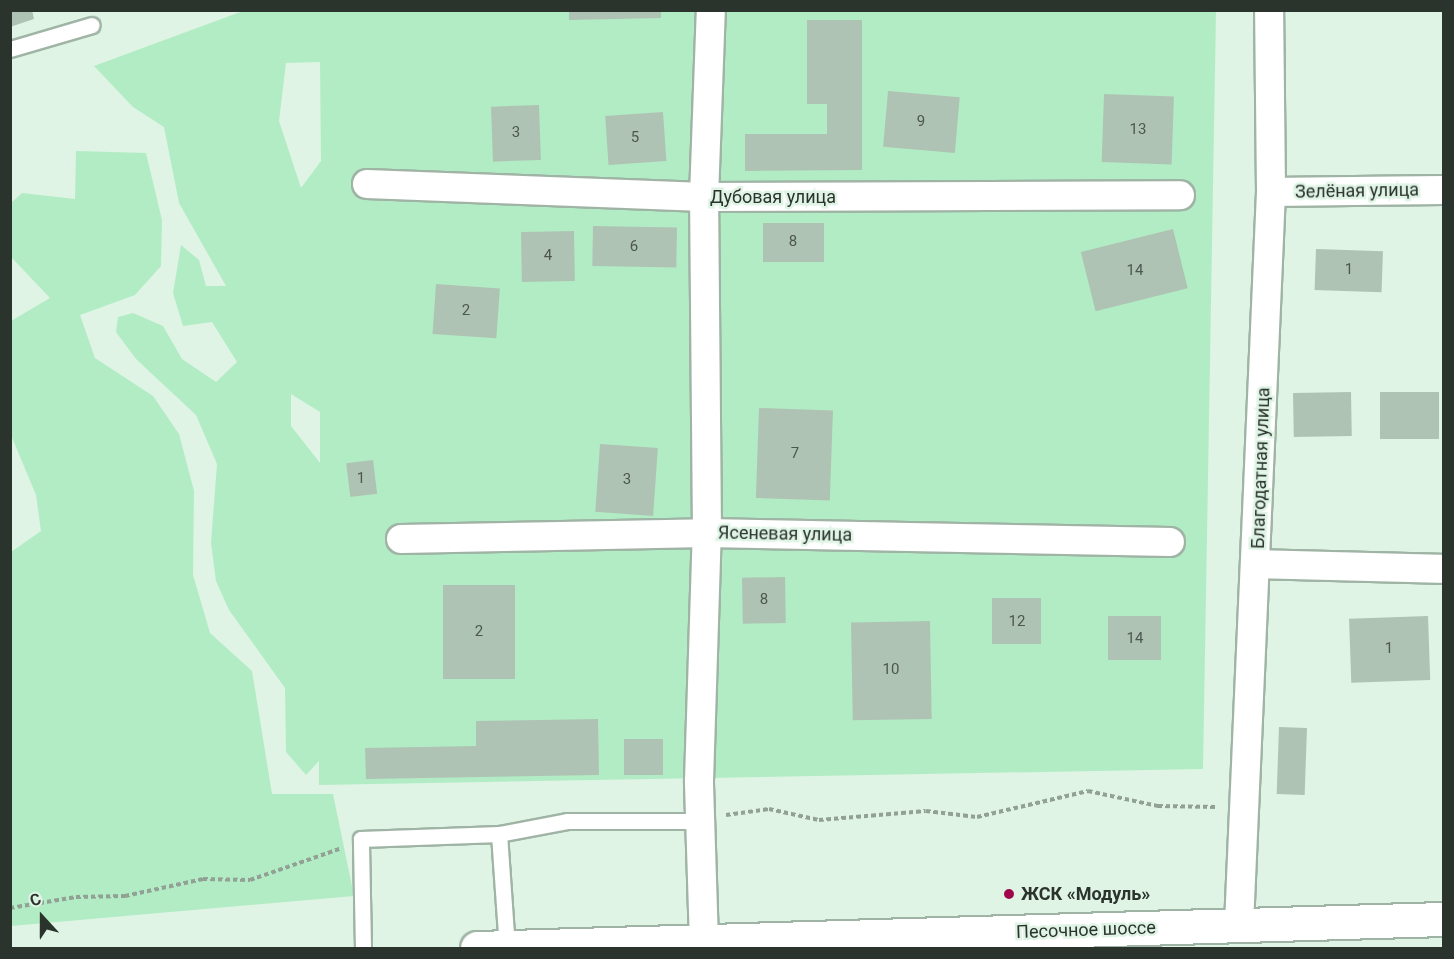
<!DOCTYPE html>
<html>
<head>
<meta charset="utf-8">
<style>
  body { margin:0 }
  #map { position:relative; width:1454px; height:959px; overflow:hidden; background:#dff4e5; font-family:Roboto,sans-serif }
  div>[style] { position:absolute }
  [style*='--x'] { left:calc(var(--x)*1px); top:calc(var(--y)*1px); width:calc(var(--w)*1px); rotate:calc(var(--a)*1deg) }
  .green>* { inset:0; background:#b2ecc4 }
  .building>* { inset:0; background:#afc3b4; transform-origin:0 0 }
  .path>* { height:4px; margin-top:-2px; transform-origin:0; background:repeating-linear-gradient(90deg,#92a196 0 4.5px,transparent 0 7.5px) }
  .roads { filter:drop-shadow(2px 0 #a0b4a6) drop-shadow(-2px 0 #a0b4a6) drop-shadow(0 2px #a0b4a6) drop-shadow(0 -2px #a0b4a6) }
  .service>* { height:15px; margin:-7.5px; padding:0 7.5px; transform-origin:7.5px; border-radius:7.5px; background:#fff }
  .minor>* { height:28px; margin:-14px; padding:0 14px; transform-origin:14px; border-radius:14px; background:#fff }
  .secondary>* { height:33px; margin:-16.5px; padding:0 16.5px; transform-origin:16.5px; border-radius:16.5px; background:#fff }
  .dots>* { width:16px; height:16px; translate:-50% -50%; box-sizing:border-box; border:3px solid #dff4e5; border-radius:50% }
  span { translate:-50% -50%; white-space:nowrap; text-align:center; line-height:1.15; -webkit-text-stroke:5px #dff4e5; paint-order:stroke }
  .number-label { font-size:15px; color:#4c574f }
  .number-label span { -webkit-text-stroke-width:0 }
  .street-label { font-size:18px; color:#2b332d }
  .poi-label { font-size:18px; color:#2b332d; font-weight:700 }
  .left { translate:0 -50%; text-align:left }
  .frame { position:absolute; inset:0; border:12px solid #2b332d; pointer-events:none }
  .north { position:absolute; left:12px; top:887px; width:60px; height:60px; -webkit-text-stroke:4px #dff4e5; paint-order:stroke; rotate:339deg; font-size:16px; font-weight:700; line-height:24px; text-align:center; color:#2b332d }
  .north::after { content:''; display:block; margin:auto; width:21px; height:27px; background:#2b332d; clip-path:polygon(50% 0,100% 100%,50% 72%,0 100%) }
</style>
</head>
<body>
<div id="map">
  <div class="green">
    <div style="clip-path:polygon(evenodd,243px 11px,1216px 11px,1203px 769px,319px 785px,319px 761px,306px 775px,286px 752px,285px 688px,229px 610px,216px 581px,211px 543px,217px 464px,196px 415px,136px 359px,116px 332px,118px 317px,133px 313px,163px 326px,182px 359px,216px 382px,237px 362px,212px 322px,183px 326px,173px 293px,181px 245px,199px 260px,206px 286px,226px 286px,179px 203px,164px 127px,133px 107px,94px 66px,243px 11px,320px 62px,321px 161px,301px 188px,279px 121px,286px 63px,320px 62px,243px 11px,291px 394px,320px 412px,320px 463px,291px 426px,291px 394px)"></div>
    <div style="clip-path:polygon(76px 151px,146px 153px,162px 220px,161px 266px,135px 295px,80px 315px,95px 358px,153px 396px,179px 434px,194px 491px,193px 575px,210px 633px,252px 671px,272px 794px,333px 794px,354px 896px,11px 926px,11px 552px,41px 531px,36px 495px,11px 435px,11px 321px,50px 298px,11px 257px,11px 203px,22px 193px,75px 199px)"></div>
  </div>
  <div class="building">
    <div style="clip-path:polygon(10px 10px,32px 10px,34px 19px,10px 27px)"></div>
    <div style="clip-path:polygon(569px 10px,661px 10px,661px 18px,569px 20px)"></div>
    <div style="clip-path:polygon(807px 20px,862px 20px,862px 170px,745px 171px,745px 134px,827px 134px,827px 104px,807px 104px)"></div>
    <div style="left:888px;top:91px;width:72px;height:56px;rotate:5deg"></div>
    <div style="left:1104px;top:94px;width:70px;height:68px;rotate:2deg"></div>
    <div style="left:539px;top:105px;width:55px;height:48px;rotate:88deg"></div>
    <div style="left:663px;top:112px;width:49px;height:58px;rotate:86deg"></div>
    <div style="left:763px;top:223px;width:61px;height:39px"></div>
    <div style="left:593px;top:226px;width:84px;height:40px;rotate:1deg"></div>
    <div style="left:1173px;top:229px;width:61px;height:95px;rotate:76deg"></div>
    <div style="left:574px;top:231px;width:50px;height:53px;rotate:89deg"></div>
    <div style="left:1316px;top:249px;width:67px;height:41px;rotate:2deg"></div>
    <div style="left:436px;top:284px;width:64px;height:50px;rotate:4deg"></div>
    <div style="left:1351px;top:392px;width:44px;height:58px;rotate:89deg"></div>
    <div style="left:1380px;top:392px;width:59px;height:47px"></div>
    <div style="left:759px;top:408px;width:74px;height:90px;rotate:2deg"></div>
    <div style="left:600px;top:444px;width:58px;height:68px;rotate:4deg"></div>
    <div style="left:373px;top:460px;width:34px;height:27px;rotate:83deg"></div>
    <div style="left:785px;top:577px;width:46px;height:43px;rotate:89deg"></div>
    <div style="left:443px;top:585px;width:72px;height:94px"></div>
    <div style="left:1041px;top:598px;width:46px;height:49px;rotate:90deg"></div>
    <div style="left:1161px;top:616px;width:44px;height:53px;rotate:90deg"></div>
    <div style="left:1428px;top:616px;width:64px;height:79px;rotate:88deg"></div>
    <div style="left:930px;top:621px;width:98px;height:79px;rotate:89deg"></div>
    <div style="clip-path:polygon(598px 719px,599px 775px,366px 779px,365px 748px,476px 746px,476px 721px)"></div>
    <div style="left:1279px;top:727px;width:28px;height:67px;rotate:2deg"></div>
    <div style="left:624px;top:739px;width:39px;height:36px"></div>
  </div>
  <div class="path">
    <div style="--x:726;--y:815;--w:43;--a:-7.9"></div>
    <div style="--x:769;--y:809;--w:51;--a:12.4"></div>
    <div style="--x:819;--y:820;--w:107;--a:-4.8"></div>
    <div style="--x:926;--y:811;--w:51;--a:6.7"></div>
    <div style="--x:977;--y:817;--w:114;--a:-13.2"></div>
    <div style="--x:1088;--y:791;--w:72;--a:12.1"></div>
    <div style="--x:1158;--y:806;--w:59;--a:1"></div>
    <div style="--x:10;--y:908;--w:67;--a:-9.5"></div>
    <div style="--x:76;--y:897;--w:49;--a:-1.2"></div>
    <div style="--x:125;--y:896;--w:80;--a:-12.3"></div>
    <div style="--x:203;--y:879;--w:47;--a:1.2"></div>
    <div style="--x:250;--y:880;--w:97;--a:-19.2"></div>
  </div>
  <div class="roads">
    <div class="service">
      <div style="--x:10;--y:49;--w:85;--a:-16.3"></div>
      <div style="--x:499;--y:834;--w:69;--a:-10.8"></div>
      <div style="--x:567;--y:821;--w:132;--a:0"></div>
      <div style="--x:363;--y:948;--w:109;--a:-91.1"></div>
      <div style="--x:361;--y:839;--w:138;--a:-2.1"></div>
      <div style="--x:499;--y:834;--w:113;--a:86"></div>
    </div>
    <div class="minor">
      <div style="--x:367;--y:184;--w:337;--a:2.2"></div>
      <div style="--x:704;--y:197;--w:476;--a:-0.2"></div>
      <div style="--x:1271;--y:192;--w:173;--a:-0.7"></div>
      <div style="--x:401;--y:539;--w:306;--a:-1.1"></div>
      <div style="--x:707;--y:533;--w:463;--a:1.1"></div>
      <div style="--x:1257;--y:564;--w:187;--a:1.5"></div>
      <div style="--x:1239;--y:925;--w:734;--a:-87.5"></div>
      <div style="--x:1271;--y:192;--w:182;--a:-90.6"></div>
      <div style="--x:704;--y:943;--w:162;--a:-91.8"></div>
      <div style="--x:699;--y:781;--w:248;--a:-88.2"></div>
      <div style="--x:707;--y:533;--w:336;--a:-90.5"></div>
      <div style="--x:704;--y:197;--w:187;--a:-87.9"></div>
    </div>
    <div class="secondary">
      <div style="--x:477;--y:948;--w:967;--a:-1.72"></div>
    </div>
  </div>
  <div class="dots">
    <div style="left:1009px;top:894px;background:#a0084b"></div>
  </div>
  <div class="number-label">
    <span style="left:921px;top:122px">9</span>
    <span style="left:1138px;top:130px">13</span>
    <span style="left:516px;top:133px">3</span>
    <span style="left:635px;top:138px">5</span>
    <span style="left:793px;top:242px">8</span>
    <span style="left:634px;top:247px">6</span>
    <span style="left:548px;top:256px">4</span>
    <span style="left:1349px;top:270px">1</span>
    <span style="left:1135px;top:271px">14</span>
    <span style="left:466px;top:311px">2</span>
    <span style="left:795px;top:454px">7</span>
    <span style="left:361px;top:479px">1</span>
    <span style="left:627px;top:480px">3</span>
    <span style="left:764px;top:600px">8</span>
    <span style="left:1017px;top:622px">12</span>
    <span style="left:479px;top:632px">2</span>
    <span style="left:1135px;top:639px">14</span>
    <span style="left:1389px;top:649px">1</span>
    <span style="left:891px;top:670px">10</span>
  </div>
  <div class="street-label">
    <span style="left:1357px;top:191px;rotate:-1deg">Зелёная улица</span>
    <span style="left:773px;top:197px">Дубовая улица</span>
    <span style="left:1261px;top:468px;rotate:-88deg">Благодатная улица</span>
    <span style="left:785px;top:534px;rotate:1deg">Ясеневая улица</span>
    <span style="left:1086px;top:930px;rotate:-2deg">Песочное шоссе</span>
  </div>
  <div class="poi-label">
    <span class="left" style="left:1021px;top:894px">ЖСК «Модуль»</span>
  </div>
  <div class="frame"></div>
  <div class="north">С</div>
</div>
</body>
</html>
